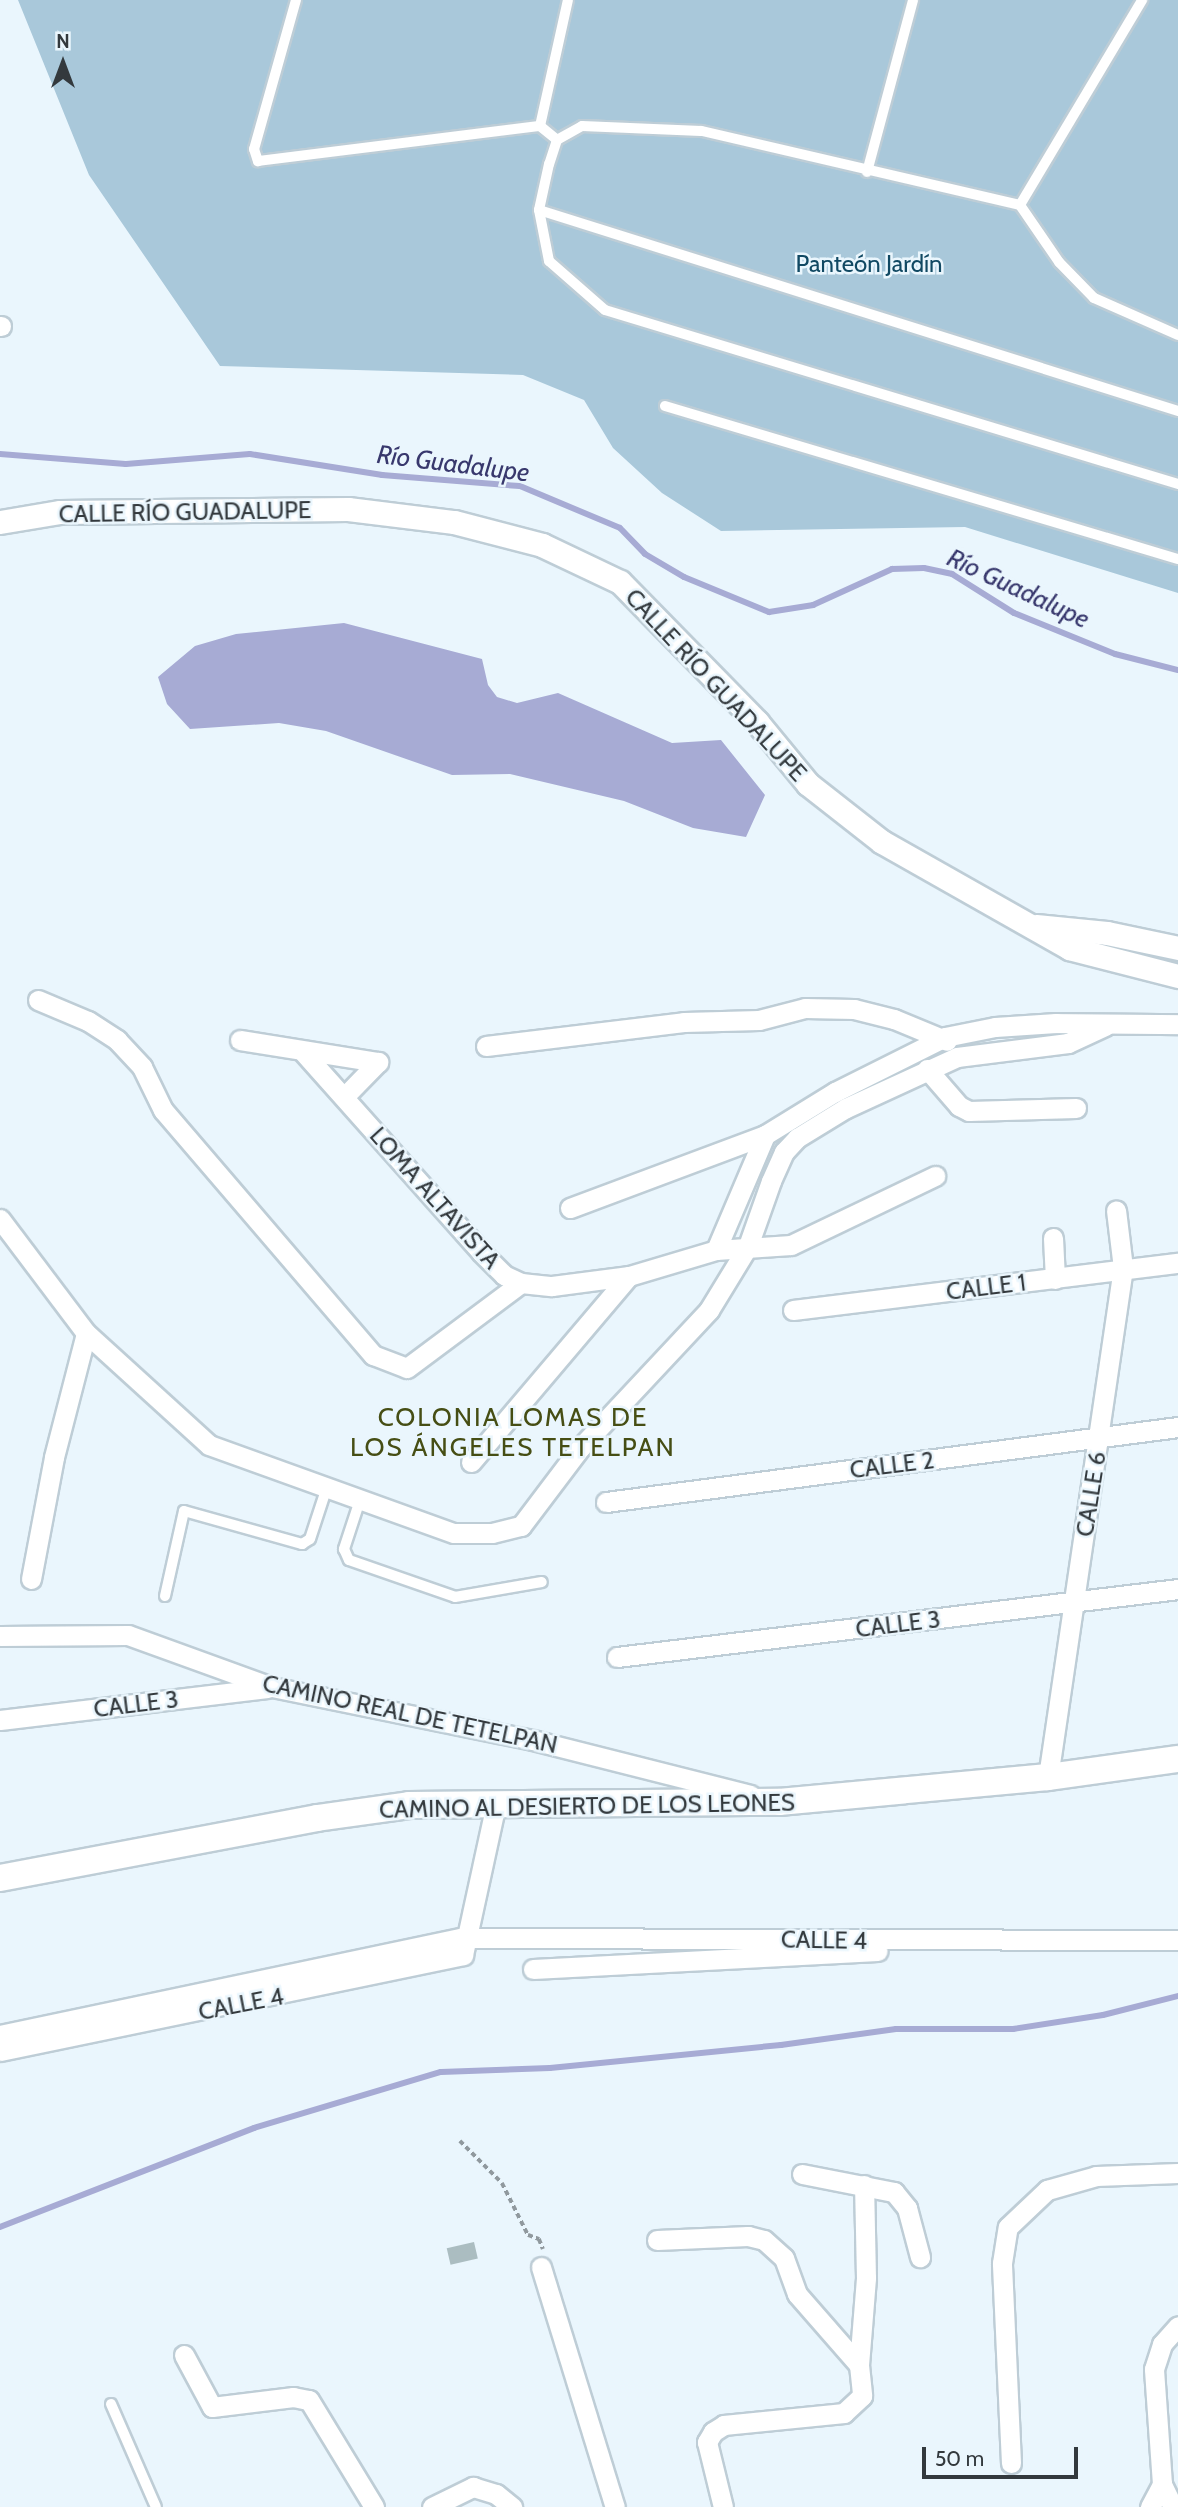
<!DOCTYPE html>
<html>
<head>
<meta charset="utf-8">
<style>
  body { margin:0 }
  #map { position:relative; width:1178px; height:2507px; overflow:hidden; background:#eaf6fd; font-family:Cabin,sans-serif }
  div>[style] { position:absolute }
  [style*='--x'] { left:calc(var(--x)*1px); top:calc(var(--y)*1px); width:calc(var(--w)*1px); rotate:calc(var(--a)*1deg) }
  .green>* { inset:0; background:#a9c8da }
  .water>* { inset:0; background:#a7abd4 }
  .stream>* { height:6px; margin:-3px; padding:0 3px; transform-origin:3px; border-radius:3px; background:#a7abd4 }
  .building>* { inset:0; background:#abbdc1; transform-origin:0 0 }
  .path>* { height:3.5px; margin-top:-1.75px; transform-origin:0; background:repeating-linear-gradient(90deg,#90999e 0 5px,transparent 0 8.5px) }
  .roads { filter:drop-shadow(2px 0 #becdd6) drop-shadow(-2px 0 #becdd6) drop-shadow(0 2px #becdd6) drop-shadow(0 -2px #becdd6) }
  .service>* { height:10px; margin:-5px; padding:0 5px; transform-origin:5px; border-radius:5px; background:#fff }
  .minor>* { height:19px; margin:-9.5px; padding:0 9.5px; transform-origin:9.5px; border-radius:9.5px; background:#fff }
  .tertiary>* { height:23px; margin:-11.5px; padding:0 11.5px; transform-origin:11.5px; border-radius:11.5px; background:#fff }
  .secondary>* { height:26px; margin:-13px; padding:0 13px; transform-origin:13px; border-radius:13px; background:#fff }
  span { translate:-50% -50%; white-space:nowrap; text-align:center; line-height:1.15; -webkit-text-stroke:5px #eaf6fd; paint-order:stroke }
  .park-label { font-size:24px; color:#114963 }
  .street-label { font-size:24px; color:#33393d }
  .water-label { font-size:26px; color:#38386d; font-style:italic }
  .neighbourhood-label { font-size:26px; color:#464e14; letter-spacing:2px }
  .north { position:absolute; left:28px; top:28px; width:70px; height:70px; -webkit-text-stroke:5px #eaf6fd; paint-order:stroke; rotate:0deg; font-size:19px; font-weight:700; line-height:28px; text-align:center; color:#33393d }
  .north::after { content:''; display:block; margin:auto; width:24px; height:32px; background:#33393d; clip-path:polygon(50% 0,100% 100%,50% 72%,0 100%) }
  .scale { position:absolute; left:922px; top:2447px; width:156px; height:32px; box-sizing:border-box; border:4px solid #33393d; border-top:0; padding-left:9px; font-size:21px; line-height:24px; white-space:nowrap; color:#33393d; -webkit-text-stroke:5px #eaf6fd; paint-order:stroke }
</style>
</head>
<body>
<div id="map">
  <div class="green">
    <div style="clip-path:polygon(18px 0,1178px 0,1178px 593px,965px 527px,721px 531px,662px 493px,613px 448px,584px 400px,523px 375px,220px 366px,89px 175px)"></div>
  </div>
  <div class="water">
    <div style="clip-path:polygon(344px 623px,482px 659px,488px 685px,497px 697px,517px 703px,558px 693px,672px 743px,721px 740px,765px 795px,746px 837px,693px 828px,624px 801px,510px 774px,452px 775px,326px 731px,279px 723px,190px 729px,167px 704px,158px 677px,195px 646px,236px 634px)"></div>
  </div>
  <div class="stream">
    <div style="--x:0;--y:454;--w:126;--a:4.5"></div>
    <div style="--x:126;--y:464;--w:124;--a:-4.6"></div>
    <div style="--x:250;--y:454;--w:134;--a:9"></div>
    <div style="--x:382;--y:475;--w:138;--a:4.6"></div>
    <div style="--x:520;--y:486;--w:108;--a:22.8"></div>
    <div style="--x:620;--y:528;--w:36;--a:46"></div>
    <div style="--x:645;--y:554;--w:45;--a:30.5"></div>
    <div style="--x:684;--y:577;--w:92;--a:22.4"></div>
    <div style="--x:769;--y:612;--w:45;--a:-9"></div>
    <div style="--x:813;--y:605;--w:87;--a:-24.5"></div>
    <div style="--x:892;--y:569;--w:32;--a:-2"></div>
    <div style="--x:924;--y:568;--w:29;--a:12"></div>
    <div style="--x:952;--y:574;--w:73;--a:32.2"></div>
    <div style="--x:1014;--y:613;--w:109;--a:22.1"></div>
    <div style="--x:1115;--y:654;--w:65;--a:14.3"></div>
    <div style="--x:0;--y:2227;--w:273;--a:-21.3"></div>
    <div style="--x:254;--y:2128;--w:195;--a:-16.7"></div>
    <div style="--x:441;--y:2072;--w:109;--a:-2.1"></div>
    <div style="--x:550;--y:2068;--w:232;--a:-5.7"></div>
    <div style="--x:781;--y:2045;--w:116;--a:-7.9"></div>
    <div style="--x:896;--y:2029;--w:117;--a:0"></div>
    <div style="--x:1013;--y:2029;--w:91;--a:-8.8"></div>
    <div style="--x:1103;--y:2015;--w:77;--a:-14.2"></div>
  </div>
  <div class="building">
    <div style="left:474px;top:2242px;width:17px;height:28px;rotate:77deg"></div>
  </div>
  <div class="path">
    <div style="--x:460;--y:2141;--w:59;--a:45"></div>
    <div style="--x:502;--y:2183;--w:58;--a:63.4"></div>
    <div style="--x:528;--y:2235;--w:12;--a:20"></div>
    <div style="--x:539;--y:2239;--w:11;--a:68"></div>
  </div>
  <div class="roads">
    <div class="service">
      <div style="--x:296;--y:0;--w:155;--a:105.7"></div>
      <div style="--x:254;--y:149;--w:13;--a:72"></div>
      <div style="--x:258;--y:161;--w:284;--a:-7.1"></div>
      <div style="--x:540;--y:126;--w:129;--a:-77.5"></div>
      <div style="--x:540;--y:126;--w:22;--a:39"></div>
      <div style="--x:867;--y:172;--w:178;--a:-75"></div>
      <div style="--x:1020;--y:205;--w:239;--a:-59.2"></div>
      <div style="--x:539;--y:210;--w:670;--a:17.46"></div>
      <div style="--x:1178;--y:335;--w:92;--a:-156.2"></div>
      <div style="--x:1094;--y:298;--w:50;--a:-134.2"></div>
      <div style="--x:1059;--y:262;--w:69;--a:-124.4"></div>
      <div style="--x:1020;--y:205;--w:327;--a:-166.9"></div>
      <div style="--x:701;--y:131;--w:119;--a:-177.6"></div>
      <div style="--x:582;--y:126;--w:29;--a:151"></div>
      <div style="--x:557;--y:140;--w:25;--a:108"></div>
      <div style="--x:549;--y:164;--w:47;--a:102.3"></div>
      <div style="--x:539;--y:210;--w:52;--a:78.9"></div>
      <div style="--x:549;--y:261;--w:74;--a:41.2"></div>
      <div style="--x:605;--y:310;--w:599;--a:16.89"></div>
      <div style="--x:665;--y:406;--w:535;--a:16.61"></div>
      <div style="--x:360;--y:1500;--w:52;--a:108.1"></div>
      <div style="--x:344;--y:1549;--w:12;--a:66"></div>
      <div style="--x:349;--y:1560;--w:112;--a:19.2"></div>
      <div style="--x:455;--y:1597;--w:88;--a:-9.8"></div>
      <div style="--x:165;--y:1596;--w:87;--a:-77.4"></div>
      <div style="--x:184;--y:1511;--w:123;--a:15.6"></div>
      <div style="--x:302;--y:1544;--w:9;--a:-32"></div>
      <div style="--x:310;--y:1539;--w:55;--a:-71.9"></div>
      <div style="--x:111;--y:2404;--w:112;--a:66.4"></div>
    </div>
    <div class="minor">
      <div style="--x:0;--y:326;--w:1;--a:0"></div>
      <div style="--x:38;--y:1000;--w:54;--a:22.8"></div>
      <div style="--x:88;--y:1021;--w:35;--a:33"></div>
      <div style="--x:117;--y:1040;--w:37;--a:47"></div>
      <div style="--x:142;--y:1067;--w:48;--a:64"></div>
      <div style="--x:163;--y:1110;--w:323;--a:49.4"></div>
      <div style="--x:373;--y:1355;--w:36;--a:21"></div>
      <div style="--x:407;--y:1368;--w:142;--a:-36.7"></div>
      <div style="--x:240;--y:1040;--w:140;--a:9.1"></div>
      <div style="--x:486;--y:1046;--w:199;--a:-6.9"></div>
      <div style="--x:684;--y:1022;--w:75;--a:-1.5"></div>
      <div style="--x:759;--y:1020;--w:48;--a:-14.6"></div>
      <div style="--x:805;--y:1008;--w:49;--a:1.2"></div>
      <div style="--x:854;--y:1009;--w:41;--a:14"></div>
      <div style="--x:894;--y:1019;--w:57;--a:22.5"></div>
      <div style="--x:304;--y:1053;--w:266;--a:48.3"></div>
      <div style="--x:481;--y:1252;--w:33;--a:45"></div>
      <div style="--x:504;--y:1275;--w:19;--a:25"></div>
      <div style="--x:521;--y:1283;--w:31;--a:6"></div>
      <div style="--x:552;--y:1286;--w:78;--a:-7.4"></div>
      <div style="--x:629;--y:1276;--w:91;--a:-16.6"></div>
      <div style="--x:716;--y:1250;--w:75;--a:-3.8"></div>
      <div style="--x:791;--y:1245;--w:160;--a:-25.6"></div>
      <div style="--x:927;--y:1069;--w:49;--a:49.1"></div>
      <div style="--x:959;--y:1106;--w:11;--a:27"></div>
      <div style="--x:969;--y:1111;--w:107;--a:-1.6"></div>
      <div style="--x:344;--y:1097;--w:49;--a:-45.8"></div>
      <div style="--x:570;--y:1208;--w:208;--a:-20.5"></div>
      <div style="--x:765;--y:1135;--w:82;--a:-31.6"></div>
      <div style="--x:835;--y:1092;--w:123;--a:-26.6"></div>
      <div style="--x:945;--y:1037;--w:51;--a:-11.3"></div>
      <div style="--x:995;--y:1027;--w:61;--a:-3.8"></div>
      <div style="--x:1056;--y:1023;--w:122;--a:0.5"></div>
      <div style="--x:0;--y:1219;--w:143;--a:53"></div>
      <div style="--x:86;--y:1333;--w:166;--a:42.3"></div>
      <div style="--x:209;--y:1445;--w:260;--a:19.8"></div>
      <div style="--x:454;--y:1533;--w:38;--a:0"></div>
      <div style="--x:492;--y:1533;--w:30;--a:-14"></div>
      <div style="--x:521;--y:1526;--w:98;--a:-52.9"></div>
      <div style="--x:580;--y:1448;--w:189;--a:-46.9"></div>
      <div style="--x:709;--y:1310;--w:75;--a:-58.6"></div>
      <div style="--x:748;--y:1246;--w:69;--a:-70.5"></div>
      <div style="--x:771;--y:1181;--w:32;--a:-66"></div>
      <div style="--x:784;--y:1152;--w:19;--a:-47"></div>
      <div style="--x:797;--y:1138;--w:57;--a:-31.5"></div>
      <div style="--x:846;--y:1108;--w:122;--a:-24.7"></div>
      <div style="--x:957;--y:1057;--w:112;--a:-7.2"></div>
      <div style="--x:1068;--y:1043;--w:41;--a:-24.7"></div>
      <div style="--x:1053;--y:1238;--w:41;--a:87.2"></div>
      <div style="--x:716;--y:1250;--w:125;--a:-66.9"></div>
      <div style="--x:793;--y:1310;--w:388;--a:-7"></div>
      <div style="--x:471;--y:1462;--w:244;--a:-49.7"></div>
      <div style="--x:606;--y:1502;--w:577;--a:-7.47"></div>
      <div style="--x:31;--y:1579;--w:124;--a:-79.3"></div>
      <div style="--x:54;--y:1457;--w:128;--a:-75.5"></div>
      <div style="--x:0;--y:1636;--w:128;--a:-0.4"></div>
      <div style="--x:128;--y:1635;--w:153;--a:19.9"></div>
      <div style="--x:272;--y:1687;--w:266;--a:11.5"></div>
      <div style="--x:533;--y:1740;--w:224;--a:14.2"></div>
      <div style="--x:617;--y:1657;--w:565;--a:-6.91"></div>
      <div style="--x:0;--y:1720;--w:269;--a:-6.8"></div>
      <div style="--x:1048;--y:1777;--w:514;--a:-81.62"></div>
      <div style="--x:1123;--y:1268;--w:58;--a:-96.9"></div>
      <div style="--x:533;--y:1969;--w:345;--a:-3"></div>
      <div style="--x:0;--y:2035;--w:471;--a:-11.9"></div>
      <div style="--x:461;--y:1938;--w:717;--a:0.16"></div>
      <div style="--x:0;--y:2051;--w:473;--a:-11.7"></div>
      <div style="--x:463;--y:1955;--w:155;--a:-77.7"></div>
      <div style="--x:802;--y:2174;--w:94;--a:11.1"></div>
      <div style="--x:894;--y:2192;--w:21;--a:51"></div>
      <div style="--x:907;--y:2208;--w:51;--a:75.1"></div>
      <div style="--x:657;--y:2240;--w:91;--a:-2.5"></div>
      <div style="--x:748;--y:2236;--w:16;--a:14"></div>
      <div style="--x:764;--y:2240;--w:27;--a:42"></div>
      <div style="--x:784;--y:2258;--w:38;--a:70"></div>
      <div style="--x:797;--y:2294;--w:94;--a:48.9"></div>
      <div style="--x:859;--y:2365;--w:31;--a:84"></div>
      <div style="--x:862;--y:2396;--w:25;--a:137"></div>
      <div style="--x:844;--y:2413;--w:121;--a:174.3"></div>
      <div style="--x:724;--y:2425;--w:13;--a:148"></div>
      <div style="--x:713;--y:2432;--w:12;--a:121"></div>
      <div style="--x:707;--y:2442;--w:67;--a:76.2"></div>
      <div style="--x:541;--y:2267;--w:251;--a:72.9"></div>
      <div style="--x:184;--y:2355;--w:59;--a:61.7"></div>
      <div style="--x:212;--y:2407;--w:82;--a:-7"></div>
      <div style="--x:293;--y:2397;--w:16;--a:11"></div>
      <div style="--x:309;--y:2400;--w:125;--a:58.7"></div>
      <div style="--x:859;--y:2365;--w:87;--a:-85.4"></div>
      <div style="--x:866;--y:2278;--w:93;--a:-91.2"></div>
      <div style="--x:1011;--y:2463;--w:200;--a:-92.6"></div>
      <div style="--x:1002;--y:2263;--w:36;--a:-81"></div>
      <div style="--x:1008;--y:2227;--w:54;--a:-43.5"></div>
      <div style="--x:1047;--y:2190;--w:51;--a:-15.9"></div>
      <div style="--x:1096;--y:2176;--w:82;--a:-2.1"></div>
      <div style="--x:432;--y:2507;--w:46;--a:-26"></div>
      <div style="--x:473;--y:2487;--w:24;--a:17"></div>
      <div style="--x:496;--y:2494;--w:21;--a:39"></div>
      <div style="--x:1150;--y:2507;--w:26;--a:-62"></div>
      <div style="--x:1173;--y:2507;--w:25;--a:-116"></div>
      <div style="--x:1162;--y:2484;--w:115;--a:-94"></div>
      <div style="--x:1154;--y:2369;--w:26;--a:-72"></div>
      <div style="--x:1162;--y:2344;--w:24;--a:-48"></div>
    </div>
    <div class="tertiary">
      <div style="--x:0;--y:522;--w:61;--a:-9.5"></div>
      <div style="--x:60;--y:512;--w:288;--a:-0.6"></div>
      <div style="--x:348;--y:509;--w:107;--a:7"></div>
      <div style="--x:454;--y:522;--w:91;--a:14.6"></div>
      <div style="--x:542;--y:545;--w:86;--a:25.4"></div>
      <div style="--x:620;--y:582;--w:196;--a:45.6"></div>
      <div style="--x:757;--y:722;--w:80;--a:50.6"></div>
      <div style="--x:808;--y:784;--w:94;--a:38.1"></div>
      <div style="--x:882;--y:842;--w:215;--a:29.5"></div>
      <div style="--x:1069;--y:948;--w:113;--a:14.4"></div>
      <div style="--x:1036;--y:926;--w:71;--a:5.6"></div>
      <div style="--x:1107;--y:933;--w:73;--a:11.9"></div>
    </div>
    <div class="secondary">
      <div style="--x:0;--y:1878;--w:323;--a:-10.7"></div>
      <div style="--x:317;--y:1818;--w:93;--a:-8"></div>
      <div style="--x:409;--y:1805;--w:370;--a:-0.5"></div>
      <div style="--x:779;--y:1802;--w:270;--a:-5.3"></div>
      <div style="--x:1048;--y:1777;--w:131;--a:-7.9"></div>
    </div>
  </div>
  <div class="park-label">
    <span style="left:869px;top:264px">Panteón Jardín</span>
  </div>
  <div class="street-label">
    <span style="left:185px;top:512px;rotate:-1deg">CALLE RÍO GUADALUPE</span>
    <span style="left:716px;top:685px;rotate:47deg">CALLE RÍO GUADALUPE</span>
    <span style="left:435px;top:1198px;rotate:48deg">LOMA ALTAVISTA</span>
    <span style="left:986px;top:1287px;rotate:-7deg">CALLE 1</span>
    <span style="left:892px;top:1465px;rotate:-7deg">CALLE 2</span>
    <span style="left:1091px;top:1494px;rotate:-81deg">CALLE 6</span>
    <span style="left:898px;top:1624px;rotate:-7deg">CALLE 3</span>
    <span style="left:136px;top:1704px;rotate:-7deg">CALLE 3</span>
    <span style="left:410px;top:1714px;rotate:12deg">CAMINO REAL DE TETELPAN</span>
    <span style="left:587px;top:1806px;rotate:-1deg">CAMINO AL DESIERTO DE LOS LEONES</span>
    <span style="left:824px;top:1940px;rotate:1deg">CALLE 4</span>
    <span style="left:241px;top:2004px;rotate:-11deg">CALLE 4</span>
  </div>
  <div class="water-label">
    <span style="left:453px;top:464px;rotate:7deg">Río Guadalupe</span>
    <span style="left:1018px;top:589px;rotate:25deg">Río Guadalupe</span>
  </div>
  <div class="neighbourhood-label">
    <span style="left:513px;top:1433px">COLONIA LOMAS DE<br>LOS ÁNGELES TETELPAN</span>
  </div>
  <div class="north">N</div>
  <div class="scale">50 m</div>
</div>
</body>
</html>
